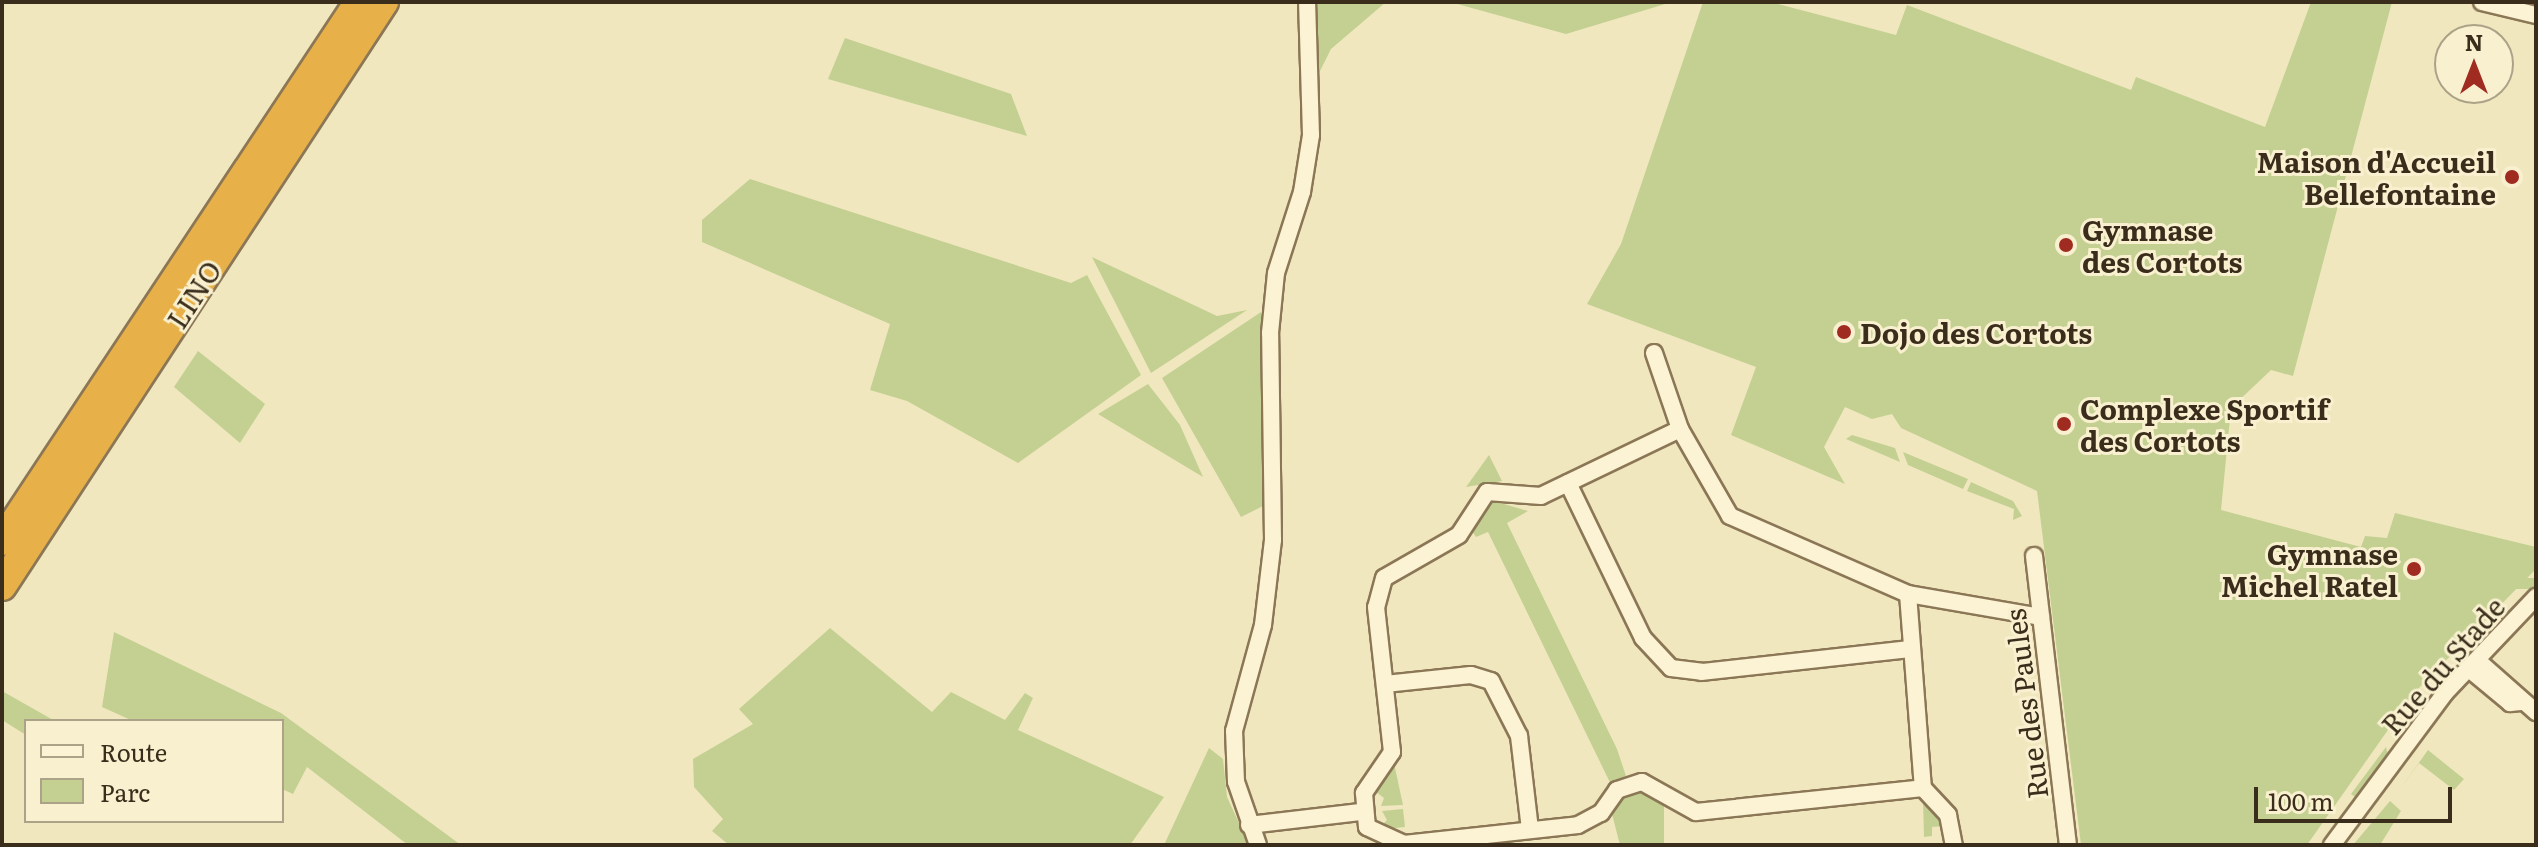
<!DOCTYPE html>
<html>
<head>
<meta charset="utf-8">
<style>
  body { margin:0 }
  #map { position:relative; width:2538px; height:847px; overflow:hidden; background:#f1e7bf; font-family:Literata,serif }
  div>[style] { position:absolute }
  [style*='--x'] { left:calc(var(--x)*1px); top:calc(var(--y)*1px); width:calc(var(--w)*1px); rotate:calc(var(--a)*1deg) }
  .green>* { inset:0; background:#c3d092; transform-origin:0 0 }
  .roads { filter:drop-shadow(2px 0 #8b7756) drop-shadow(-2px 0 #8b7756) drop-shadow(0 2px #8b7756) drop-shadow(0 -2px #8b7756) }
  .street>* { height:16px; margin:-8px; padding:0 8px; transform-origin:8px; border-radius:8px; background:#fbf3d3 }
  .highway>* { height:28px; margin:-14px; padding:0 14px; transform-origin:14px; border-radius:14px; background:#e8b048 }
  .dots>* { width:22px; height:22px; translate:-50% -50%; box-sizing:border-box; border:4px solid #f8f0cf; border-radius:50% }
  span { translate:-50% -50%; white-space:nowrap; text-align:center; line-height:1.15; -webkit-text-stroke:6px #f8f0cf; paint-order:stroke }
  .poi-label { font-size:28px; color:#3a2d1b; font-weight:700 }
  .right { translate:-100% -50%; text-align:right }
  .left { translate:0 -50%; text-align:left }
  .street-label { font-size:28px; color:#3a2d1b }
  .frame { position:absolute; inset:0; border:4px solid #3a2d1b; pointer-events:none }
  .legend { position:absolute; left:24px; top:719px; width:260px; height:104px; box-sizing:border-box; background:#f8f0cf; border:2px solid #aca287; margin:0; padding:10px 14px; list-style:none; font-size:24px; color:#3a2d1b }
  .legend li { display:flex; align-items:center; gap:16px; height:40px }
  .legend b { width:40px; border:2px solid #aca287 }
  .north { position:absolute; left:2434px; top:24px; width:80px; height:80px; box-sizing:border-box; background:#f8f0cf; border:2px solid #aca287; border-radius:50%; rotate:0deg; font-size:22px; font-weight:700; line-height:32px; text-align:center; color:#3a2d1b }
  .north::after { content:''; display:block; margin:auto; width:28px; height:36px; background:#9f2b21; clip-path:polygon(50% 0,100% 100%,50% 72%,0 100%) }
  .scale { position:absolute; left:2254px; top:787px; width:198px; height:36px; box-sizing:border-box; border:4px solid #3a2d1b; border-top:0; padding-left:10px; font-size:24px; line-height:28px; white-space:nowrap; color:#3a2d1b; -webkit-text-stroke:6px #f8f0cf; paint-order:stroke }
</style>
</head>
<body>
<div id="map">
  <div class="green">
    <div style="clip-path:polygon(1313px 2px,1386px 2px,1331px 49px,1317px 77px)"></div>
    <div style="clip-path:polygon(1450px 2px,1672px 2px,1566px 34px)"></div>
    <div style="clip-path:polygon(1703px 2px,1770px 2px,1896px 35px,1907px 5px,2131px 90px,2136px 77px,2265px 127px,2311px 2px,2392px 2px,2293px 376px,2271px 370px,2231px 408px,2221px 510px,2361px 547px,2365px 536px,2387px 538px,2395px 513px,2536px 547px,2536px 569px,2414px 693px,2307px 845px,2081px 845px,2037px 491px,1901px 428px,1892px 414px,1872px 419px,1845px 407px,1824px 447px,1845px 484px,1731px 435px,1756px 367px,1587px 304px,1621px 244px)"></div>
    <div style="clip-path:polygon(845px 38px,1011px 94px,1027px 136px,828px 79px)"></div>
    <div style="clip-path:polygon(750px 179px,1071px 283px,1087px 275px,1141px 375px,1018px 463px,907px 401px,870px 390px,890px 324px,702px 242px,702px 220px)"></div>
    <div style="clip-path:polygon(1092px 257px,1217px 316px,1247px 310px,1151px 373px)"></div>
    <div style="clip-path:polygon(1261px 312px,1263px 506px,1241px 517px,1162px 378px)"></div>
    <div style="clip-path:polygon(198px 351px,265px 404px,240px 443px,174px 387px)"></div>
    <div style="clip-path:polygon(1148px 384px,1180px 425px,1203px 477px,1098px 414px)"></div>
    <div style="clip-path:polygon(1852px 435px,1895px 448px,1900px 462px,1846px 439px)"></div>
    <div style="clip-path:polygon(1903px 452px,1968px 479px,1963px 489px,1908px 465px)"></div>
    <div style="clip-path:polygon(1489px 455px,1502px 481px,1466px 487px)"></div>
    <div style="clip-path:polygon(1971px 482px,2013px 501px,2022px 516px,2013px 520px,2014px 509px,1967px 491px)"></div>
    <div style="clip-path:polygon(1490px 500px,1528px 511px,1507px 523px,1617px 749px,1626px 776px,1615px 781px,1623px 797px,1646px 791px,1664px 803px,1664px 845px,1620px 845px,1612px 814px,1619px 801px,1488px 532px,1476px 537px,1472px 531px)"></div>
    <div style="left:2536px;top:578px;width:11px;height:119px;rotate:90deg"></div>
    <div style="clip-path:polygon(830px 628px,932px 712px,951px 692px,1005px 720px,1025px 693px,1033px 698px,1018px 730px,1164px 797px,1130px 845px,729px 845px,712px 831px,723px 819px,694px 787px,693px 759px,753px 724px,739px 709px)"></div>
    <div style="clip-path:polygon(114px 632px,281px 713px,461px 845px,408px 845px,307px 767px,293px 794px,282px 789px,282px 721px,133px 721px,102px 707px)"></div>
    <div style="clip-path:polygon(2px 691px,55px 721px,26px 721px,26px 735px,2px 720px)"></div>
    <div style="clip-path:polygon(2386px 747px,2388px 755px,2355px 797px,2351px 794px)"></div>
    <div style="clip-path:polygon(1209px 748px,1223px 759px,1227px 797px,1249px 845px,1164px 845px)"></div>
    <div style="clip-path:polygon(2428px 750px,2464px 779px,2454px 790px,2419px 763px,2397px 793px)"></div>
    <div style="clip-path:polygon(1394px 763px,1403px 805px,1381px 806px,1384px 798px,1372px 789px)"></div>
    <div style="clip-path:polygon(1923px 799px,1945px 826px,1932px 827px,1932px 836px,1924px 837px)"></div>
    <div style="clip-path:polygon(2390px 801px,2401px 811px,2380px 845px,2353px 845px)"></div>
    <div style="clip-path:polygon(1403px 809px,1405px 827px,1395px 828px,1395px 839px,1377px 830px,1387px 820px,1382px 811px)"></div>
  </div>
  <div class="roads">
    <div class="street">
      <div style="--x:2482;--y:2;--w:56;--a:13.5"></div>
      <div style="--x:1654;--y:353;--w:80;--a:71.1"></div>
      <div style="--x:1680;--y:429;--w:100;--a:60.1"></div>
      <div style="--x:1730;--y:516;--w:194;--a:23.7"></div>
      <div style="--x:1908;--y:594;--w:135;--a:9.8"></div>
      <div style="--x:1680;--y:429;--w:154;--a:154.3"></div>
      <div style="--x:1541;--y:496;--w:54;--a:-175.8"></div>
      <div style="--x:1487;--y:492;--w:51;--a:123.1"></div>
      <div style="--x:1459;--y:535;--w:86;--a:150.2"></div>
      <div style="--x:1384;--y:578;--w:30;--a:105"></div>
      <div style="--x:1376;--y:607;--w:146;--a:83.7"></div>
      <div style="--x:1392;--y:752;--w:50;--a:124.3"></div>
      <div style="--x:1364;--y:793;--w:34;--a:85"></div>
      <div style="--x:1367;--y:827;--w:41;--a:24.7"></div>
      <div style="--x:1404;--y:844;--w:175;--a:-6.2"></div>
      <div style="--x:1578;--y:825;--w:26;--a:-28"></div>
      <div style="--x:1601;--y:813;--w:28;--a:-55"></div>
      <div style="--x:1617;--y:790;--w:26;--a:-18"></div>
      <div style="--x:1642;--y:782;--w:62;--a:29.1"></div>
      <div style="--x:1696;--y:812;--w:228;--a:-6"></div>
      <div style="--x:1568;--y:483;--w:172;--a:64.2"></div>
      <div style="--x:1643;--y:638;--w:41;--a:47"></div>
      <div style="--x:1671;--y:668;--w:31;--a:7"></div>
      <div style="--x:1702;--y:672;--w:208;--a:-6.3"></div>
      <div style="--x:2034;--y:556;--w:291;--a:83.3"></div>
      <div style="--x:1908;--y:594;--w:195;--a:85.6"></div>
      <div style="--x:1923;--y:788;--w:37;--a:47"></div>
      <div style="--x:1948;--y:815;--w:31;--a:79"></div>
      <div style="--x:2477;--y:660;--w:79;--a:41.4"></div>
      <div style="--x:2468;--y:668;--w:55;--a:39.8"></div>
      <div style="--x:2510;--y:703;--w:11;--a:-5"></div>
      <div style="--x:1385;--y:684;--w:86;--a:-6"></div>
      <div style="--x:1471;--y:675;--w:21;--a:17"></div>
      <div style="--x:1491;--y:681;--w:62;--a:63"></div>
      <div style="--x:1519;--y:736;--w:94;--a:83.3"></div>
      <div style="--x:1249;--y:825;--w:112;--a:-6.7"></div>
      <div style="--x:1258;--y:845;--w:67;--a:-109.2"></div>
      <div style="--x:1236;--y:782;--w:51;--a:-92.2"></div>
      <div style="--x:1234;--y:731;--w:110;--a:-74.7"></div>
      <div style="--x:1263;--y:625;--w:86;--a:-83.3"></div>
      <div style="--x:1273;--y:540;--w:207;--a:-90.8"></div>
      <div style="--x:1270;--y:333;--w:60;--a:-84.3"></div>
      <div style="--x:1276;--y:273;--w:85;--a:-72.2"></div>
      <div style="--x:1302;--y:192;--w:58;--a:-81"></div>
      <div style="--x:1311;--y:135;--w:133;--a:-91.7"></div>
      <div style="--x:2332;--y:845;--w:188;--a:-53.4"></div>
      <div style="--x:2444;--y:694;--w:134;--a:-46.5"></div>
    </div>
    <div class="highway">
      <div style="--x:2;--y:541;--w:647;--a:-56.48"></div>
      <div style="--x:2;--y:586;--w:698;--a:-56.81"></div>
    </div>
  </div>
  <div class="dots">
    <div style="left:2512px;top:177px;background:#9f2b21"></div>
    <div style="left:2066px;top:245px;background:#9f2b21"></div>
    <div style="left:1844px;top:332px;background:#9f2b21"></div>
    <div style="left:2064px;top:424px;background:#9f2b21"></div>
    <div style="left:2414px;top:569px;background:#9f2b21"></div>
  </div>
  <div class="poi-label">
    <span class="right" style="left:2496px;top:177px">Maison d'Accueil<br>Bellefontaine</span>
    <span class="left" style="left:2082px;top:245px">Gymnase<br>des Cortots</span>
    <span class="left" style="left:1860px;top:332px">Dojo des Cortots</span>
    <span class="left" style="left:2080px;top:424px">Complexe Sportif<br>des Cortots</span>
    <span class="right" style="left:2398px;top:569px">Gymnase<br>Michel Ratel</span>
  </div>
  <div class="street-label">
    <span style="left:193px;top:294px;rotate:-57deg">LINO</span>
    <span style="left:2442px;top:665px;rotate:-49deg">Rue du Stade</span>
    <span style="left:2025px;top:704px;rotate:-97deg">Rue des Paules</span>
  </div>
  <div class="frame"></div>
  <ul class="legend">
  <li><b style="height:10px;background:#fbf3d3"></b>Route</li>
  <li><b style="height:22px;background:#c3d092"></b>Parc</li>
  </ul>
  <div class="north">N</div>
  <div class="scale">100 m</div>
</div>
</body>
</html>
